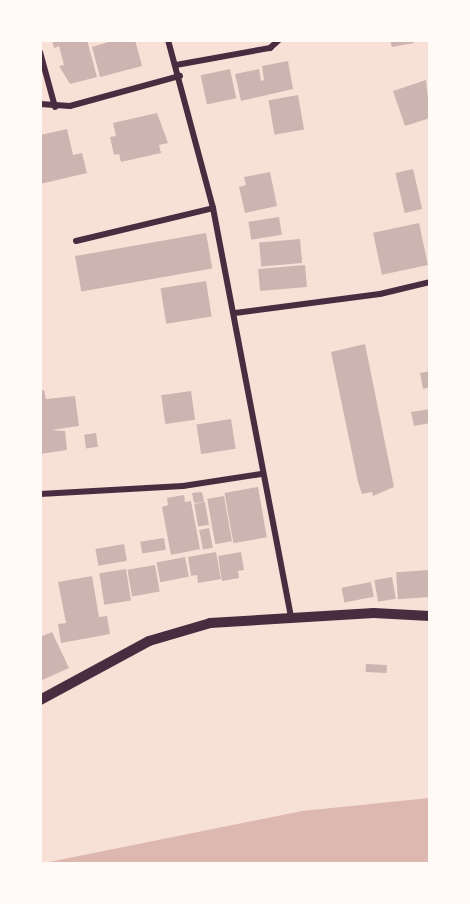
<!DOCTYPE html>
<html>
<head>
<meta charset="utf-8">
<style>
  body { margin:0 }
  #map { position:relative; width:470px; height:904px; overflow:hidden; background:#f7e1d7; font-family:"Public Sans",sans-serif }
  div>[style] { position:absolute }
  [style*='--x'] { left:calc(var(--x)*1px); top:calc(var(--y)*1px); width:calc(var(--w)*1px); rotate:calc(var(--a)*1deg) }
  .water>* { inset:0; background:#dcb8b0 }
  .building>* { inset:0; background:#ccb4b1; transform-origin:0 0 }
  .minor>* { height:6px; margin:-3px; padding:0 3px; transform-origin:3px; border-radius:3px; background:#4a2c40 }
  .tertiary>* { height:10px; margin:-5px; padding:0 5px; transform-origin:5px; border-radius:5px; background:#4a2c40 }
  span { translate:-50% -50%; white-space:nowrap; text-align:center; line-height:1.15; -webkit-text-stroke:6px #fffaf5; paint-order:stroke }
  .frame { position:absolute; inset:0; border:42px solid #fffaf5; pointer-events:none }
</style>
</head>
<body>
<div id="map">
  <div class="water">
    <div style="clip-path:polygon(429px 798px,429px 863px,44px 863px,302px 811px)"></div>
  </div>
  <div class="building">
    <div style="clip-path:polygon(52px 40px,87px 40px,97px 77px,70px 84px,59px 66px,64px 65px,59px 46px,54px 48px)"></div>
    <div style="clip-path:polygon(115px 40px,135px 40px,142px 66px,100px 77px,92px 47px)"></div>
    <div style="clip-path:polygon(390px 40px,413px 40px,414px 43px,392px 47px)"></div>
    <div style="clip-path:polygon(288px 61px,293px 89px,241px 101px,235px 74px,259px 69px,261px 81px,264px 80px,262px 66px)"></div>
    <div style="left:230px;top:69px;width:30px;height:30px;rotate:78deg"></div>
    <div style="clip-path:polygon(426px 80px,430px 118px,405px 126px,393px 91px)"></div>
    <div style="left:298px;top:95px;width:35px;height:30px;rotate:80deg"></div>
    <div style="clip-path:polygon(157px 113px,168px 143px,159px 145px,161px 153px,121px 162px,119px 154px,114px 155px,110px 137px,116px 136px,113px 123px)"></div>
    <div style="clip-path:polygon(67px 129px,73px 155px,82px 153px,87px 173px,40px 184px,40px 135px)"></div>
    <div style="left:413px;top:169px;width:41px;height:18px;rotate:77deg"></div>
    <div style="clip-path:polygon(270px 172px,277px 206px,245px 213px,239px 187px,246px 185px,244px 177px)"></div>
    <div style="left:279px;top:217px;width:18px;height:31px;rotate:81deg"></div>
    <div style="left:419px;top:223px;width:43px;height:47px;rotate:78deg"></div>
    <div style="left:206px;top:233px;width:36px;height:133px;rotate:80deg"></div>
    <div style="left:300px;top:239px;width:24px;height:41px;rotate:85deg"></div>
    <div style="left:305px;top:265px;width:22px;height:47px;rotate:85deg"></div>
    <div style="left:206px;top:281px;width:36px;height:46px;rotate:81deg"></div>
    <div style="clip-path:polygon(365px 344px,394px 487px,373px 496px,372px 492px,362px 494px,358px 482px,331px 352px)"></div>
    <div style="clip-path:polygon(430px 371px,430px 387px,423px 389px,420px 373px)"></div>
    <div style="clip-path:polygon(44px 390px,46px 399px,75px 396px,79px 426px,51px 430px,65px 431px,67px 450px,40px 454px,40px 391px)"></div>
    <div style="left:191px;top:391px;width:29px;height:30px;rotate:82deg"></div>
    <div style="clip-path:polygon(430px 409px,430px 423px,414px 426px,411px 412px)"></div>
    <div style="left:231px;top:419px;width:30px;height:35px;rotate:81deg"></div>
    <div style="left:96px;top:433px;width:14px;height:12px;rotate:82deg"></div>
    <div style="left:258px;top:487px;width:51px;height:34px;rotate:80deg"></div>
    <div style="clip-path:polygon(202px 492px,204px 502px,194px 503px,192px 493px)"></div>
    <div style="clip-path:polygon(184px 495px,185px 502px,191px 501px,200px 549px,171px 555px,162px 507px,168px 505px,167px 498px)"></div>
    <div style="left:224px;top:496px;width:46px;height:17px;rotate:80deg"></div>
    <div style="left:205px;top:502px;width:23px;height:11px;rotate:80deg"></div>
    <div style="left:209px;top:528px;width:20px;height:10px;rotate:79deg"></div>
    <div style="left:164px;top:538px;width:12px;height:24px;rotate:81deg"></div>
    <div style="left:124px;top:544px;width:17px;height:29px;rotate:80deg"></div>
    <div style="clip-path:polygon(216px 552px,221px 579px,198px 583px,197px 575px,191px 576px,188px 557px)"></div>
    <div style="clip-path:polygon(241px 552px,244px 570px,238px 571px,239px 578px,222px 581px,218px 556px)"></div>
    <div style="left:185px;top:557px;width:20px;height:29px;rotate:79deg"></div>
    <div style="left:155px;top:565px;width:27px;height:28px;rotate:80deg"></div>
    <div style="left:126px;top:569px;width:32px;height:27px;rotate:81deg"></div>
    <div style="left:428px;top:570px;width:27px;height:32px;rotate:86deg"></div>
    <div style="clip-path:polygon(92px 576px,99px 617px,107px 616px,110px 634px,61px 643px,58px 624px,66px 623px,58px 582px)"></div>
    <div style="left:392px;top:577px;width:22px;height:18px;rotate:80deg"></div>
    <div style="left:371px;top:582px;width:15px;height:30px;rotate:79deg"></div>
    <div style="clip-path:polygon(52px 632px,69px 668px,40px 681px,40px 637px)"></div>
    <div style="left:366px;top:664px;width:21px;height:8px;rotate:3deg"></div>
  </div>
  <div class="minor">
    <div style="--x:168;--y:40;--w:174;--a:75"></div>
    <div style="--x:213;--y:208;--w:416;--a:79.2"></div>
    <div style="--x:40;--y:52;--w:57;--a:74.7"></div>
    <div style="--x:176;--y:65;--w:96;--a:-10.3"></div>
    <div style="--x:270;--y:48;--w:12;--a:-42"></div>
    <div style="--x:40;--y:104;--w:30;--a:4"></div>
    <div style="--x:70;--y:106;--w:114;--a:-15.3"></div>
    <div style="--x:76;--y:241;--w:141;--a:-13.5"></div>
    <div style="--x:235;--y:313;--w:146;--a:-7.5"></div>
    <div style="--x:380;--y:294;--w:51;--a:-13.5"></div>
    <div style="--x:40;--y:494;--w:143;--a:-3.2"></div>
    <div style="--x:183;--y:486;--w:79;--a:-8.7"></div>
  </div>
  <div class="tertiary">
    <div style="--x:40;--y:700;--w:124;--a:-28.4"></div>
    <div style="--x:149;--y:641;--w:64;--a:-16.4"></div>
    <div style="--x:210;--y:623;--w:164;--a:-3.5"></div>
    <div style="--x:374;--y:613;--w:56;--a:3.1"></div>
  </div>
  <div class="frame"></div>
</div>
</body>
</html>
